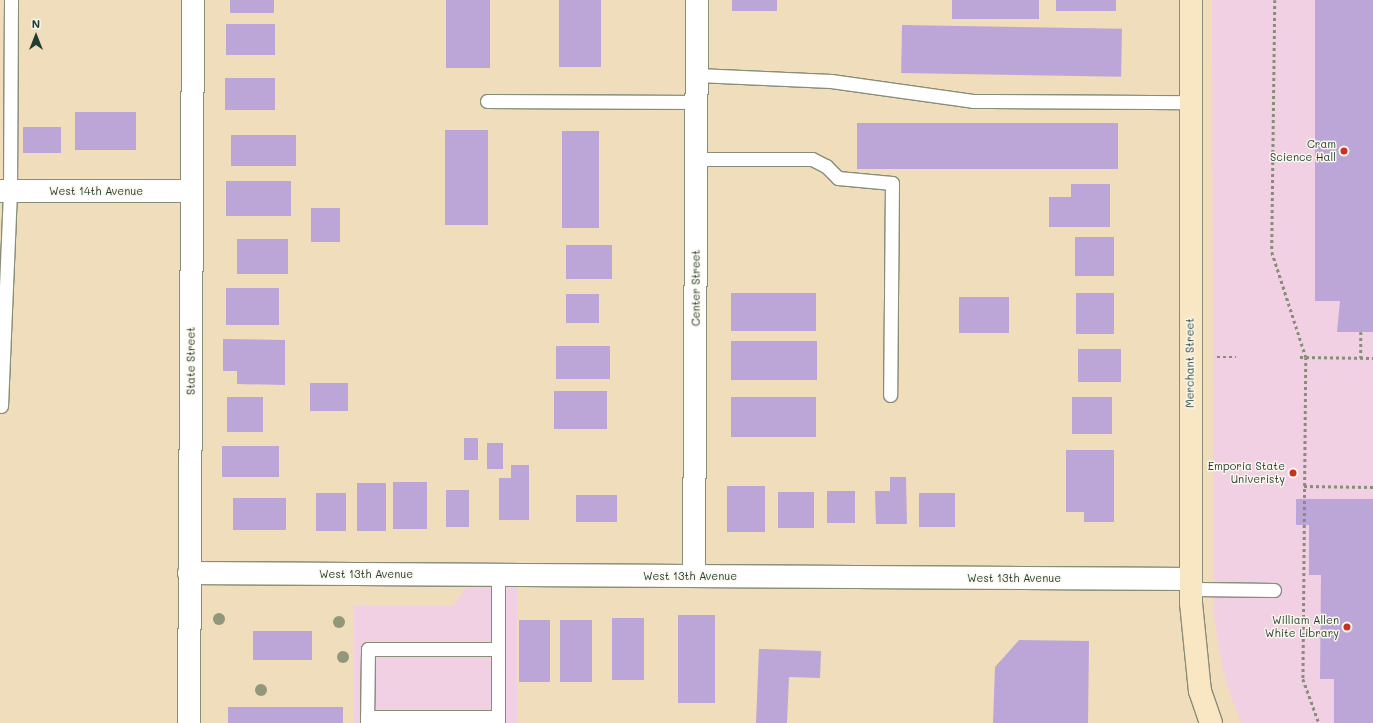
<!DOCTYPE html>
<html>
<head>
<meta charset="utf-8">
<style>
  body { margin:0 }
  #map { position:relative; width:1373px; height:723px; overflow:hidden; background:#f0ddbc; font-family:Mali,sans-serif }
  div>[style] { position:absolute }
  [style*='--x'] { left:calc(var(--x)*1px); top:calc(var(--y)*1px); width:calc(var(--w)*1px); rotate:calc(var(--a)*1deg) }
  .built>* { inset:0; background:#f1d0e3 }
  .building>* { inset:0; background:#bba6d7; transform-origin:0 0 }
  .path>* { height:2.5px; margin-top:-1.25px; transform-origin:0; background:repeating-linear-gradient(90deg,#888d78 0 3px,transparent 0 6px) }
  .roads { filter:drop-shadow(1px 0 #888d78) drop-shadow(-1px 0 #888d78) drop-shadow(0 1px #888d78) drop-shadow(0 -1px #888d78) }
  .service>* { height:13px; margin:-6.5px; padding:0 6.5px; transform-origin:6.5px; border-radius:6.5px; background:#fff }
  .minor>* { height:22px; margin:-11px; padding:0 11px; transform-origin:11px; border-radius:11px; background:#fff }
  .secondary>* { height:22px; margin:-11px; padding:0 11px; transform-origin:11px; border-radius:11px; background:#f9e7c3 }
  .trees>* { width:12px; height:12px; margin:-6px; border-radius:50%; background:#909879 }
  .dots>* { width:11px; height:11px; translate:-50% -50%; box-sizing:border-box; border:2px solid #fbf7ec; border-radius:50% }
  span { translate:-50% -50%; white-space:nowrap; text-align:center; line-height:1.15; -webkit-text-stroke:3px #fbf7ec; paint-order:stroke }
  .poi-label { font-size:11px; color:#1f3d34 }
  .right { translate:-100% -50%; text-align:right }
  .street-label { font-size:11px; color:#1f3d34 }
  .north { position:absolute; left:16px; top:16px; width:40px; height:40px; -webkit-text-stroke:3px #fbf7ec; paint-order:stroke; rotate:0deg; font-size:11px; font-weight:700; line-height:16px; text-align:center; color:#1f3d34 }
  .north::after { content:''; display:block; margin:auto; width:14px; height:18px; background:#1f3d34; clip-path:polygon(50% 0,100% 100%,50% 72%,0 100%) }
</style>
</head>
<body>
<div id="map">
  <div class="built">
    <div style="clip-path:polygon(1212px 0,1373px 0,1373px 723px,1241px 723px,1227px 685px,1218px 644px,1214px 615px)"></div>
    <div style="clip-path:polygon(468px 585px,517px 585px,517px 723px,354px 723px,354px 606px,453px 606px)"></div>
  </div>
  <div class="building">
    <div style="left:230px;top:0;width:44px;height:13px"></div>
    <div style="left:446px;top:0;width:44px;height:68px"></div>
    <div style="left:559px;top:0;width:42px;height:67px"></div>
    <div style="left:732px;top:0;width:45px;height:11px"></div>
    <div style="left:952px;top:0;width:87px;height:19px"></div>
    <div style="left:1056px;top:0;width:60px;height:11px"></div>
    <div style="clip-path:polygon(1315px 0,1373px 0,1373px 332px,1337px 332px,1340px 301px,1315px 301px)"></div>
    <div style="left:226px;top:24px;width:49px;height:31px"></div>
    <div style="left:902px;top:25px;width:220px;height:48px;rotate:1deg"></div>
    <div style="left:225px;top:78px;width:50px;height:32px"></div>
    <div style="left:75px;top:112px;width:61px;height:38px"></div>
    <div style="left:857px;top:123px;width:261px;height:46px"></div>
    <div style="left:61px;top:127px;width:26px;height:38px;rotate:90deg"></div>
    <div style="left:445px;top:130px;width:43px;height:95px"></div>
    <div style="left:562px;top:131px;width:37px;height:97px"></div>
    <div style="left:231px;top:135px;width:65px;height:31px"></div>
    <div style="left:226px;top:181px;width:65px;height:35px"></div>
    <div style="clip-path:polygon(1071px 184px,1110px 184px,1110px 227px,1049px 227px,1049px 197px,1071px 197px)"></div>
    <div style="left:311px;top:208px;width:29px;height:34px"></div>
    <div style="left:1075px;top:237px;width:39px;height:39px"></div>
    <div style="left:237px;top:239px;width:51px;height:35px"></div>
    <div style="left:566px;top:245px;width:46px;height:34px"></div>
    <div style="left:226px;top:288px;width:53px;height:37px"></div>
    <div style="left:731px;top:293px;width:85px;height:38px"></div>
    <div style="left:1076px;top:293px;width:38px;height:41px"></div>
    <div style="left:566px;top:294px;width:33px;height:29px"></div>
    <div style="left:959px;top:297px;width:50px;height:36px"></div>
    <div style="clip-path:polygon(223px 339px,285px 340px,285px 385px,237px 384px,237px 371px,223px 371px)"></div>
    <div style="left:731px;top:341px;width:86px;height:39px"></div>
    <div style="left:556px;top:346px;width:54px;height:33px"></div>
    <div style="left:1078px;top:349px;width:43px;height:33px"></div>
    <div style="left:310px;top:383px;width:38px;height:28px"></div>
    <div style="left:554px;top:391px;width:53px;height:38px"></div>
    <div style="left:227px;top:397px;width:36px;height:35px"></div>
    <div style="left:731px;top:397px;width:85px;height:40px"></div>
    <div style="left:1072px;top:397px;width:40px;height:37px"></div>
    <div style="left:464px;top:438px;width:14px;height:22px"></div>
    <div style="left:487px;top:443px;width:16px;height:26px"></div>
    <div style="left:222px;top:446px;width:57px;height:31px"></div>
    <div style="clip-path:polygon(1066px 450px,1114px 450px,1114px 522px,1084px 522px,1084px 512px,1066px 512px)"></div>
    <div style="clip-path:polygon(511px 465px,529px 465px,529px 520px,499px 520px,499px 478px,511px 478px)"></div>
    <div style="clip-path:polygon(890px 477px,906px 477px,907px 524px,876px 524px,875px 491px,890px 491px)"></div>
    <div style="left:393px;top:482px;width:34px;height:47px"></div>
    <div style="left:357px;top:483px;width:29px;height:48px"></div>
    <div style="left:727px;top:486px;width:38px;height:46px"></div>
    <div style="left:446px;top:490px;width:23px;height:37px"></div>
    <div style="left:855px;top:491px;width:32px;height:28px;rotate:90deg"></div>
    <div style="left:778px;top:492px;width:36px;height:36px"></div>
    <div style="left:316px;top:493px;width:30px;height:38px"></div>
    <div style="left:919px;top:493px;width:36px;height:34px"></div>
    <div style="left:576px;top:495px;width:41px;height:27px"></div>
    <div style="left:233px;top:498px;width:53px;height:32px"></div>
    <div style="clip-path:polygon(1296px 499px,1373px 499px,1373px 723px,1334px 723px,1334px 679px,1320px 679px,1321px 575px,1309px 575px,1309px 525px,1296px 525px)"></div>
    <div style="left:678px;top:615px;width:37px;height:88px"></div>
    <div style="left:612px;top:618px;width:32px;height:62px"></div>
    <div style="left:519px;top:620px;width:31px;height:62px"></div>
    <div style="left:560px;top:620px;width:32px;height:62px"></div>
    <div style="left:253px;top:631px;width:59px;height:29px"></div>
    <div style="clip-path:polygon(1019px 640px,1089px 641px,1088px 723px,993px 723px,995px 667px)"></div>
    <div style="clip-path:polygon(759px 649px,821px 651px,820px 678px,789px 677px,787px 723px,756px 723px)"></div>
    <div style="left:228px;top:707px;width:115px;height:16px"></div>
  </div>
  <div class="path">
    <div style="--x:1275;--y:0;--w:252;--a:90.7"></div>
    <div style="--x:1272;--y:252;--w:110;--a:72.1"></div>
    <div style="--x:1306;--y:357;--w:322;--a:90.5"></div>
    <div style="--x:1303;--y:679;--w:47;--a:70"></div>
    <div style="--x:1361;--y:332;--w:26;--a:90"></div>
    <div style="--x:1217;--y:357;--w:19;--a:0"></div>
    <div style="--x:1300;--y:357;--w:73;--a:0.8"></div>
    <div style="--x:1304;--y:486;--w:69;--a:0.8"></div>
  </div>
  <div class="roads">
    <div class="service">
      <div style="--x:697;--y:75;--w:134;--a:2.6"></div>
      <div style="--x:831;--y:81;--w:143;--a:8"></div>
      <div style="--x:973;--y:101;--w:217;--a:0.3"></div>
      <div style="--x:487;--y:101;--w:209;--a:0.3"></div>
      <div style="--x:696;--y:159;--w:116;--a:0"></div>
      <div style="--x:812;--y:159;--w:16;--a:27"></div>
      <div style="--x:826;--y:166;--w:17;--a:45"></div>
      <div style="--x:838;--y:178;--w:54;--a:5.3"></div>
      <div style="--x:892;--y:183;--w:212;--a:90.5"></div>
      <div style="--x:1;--y:406;--w:215;--a:-87.6"></div>
      <div style="--x:10;--y:191;--w:191;--a:-89.7"></div>
      <div style="--x:498;--y:575;--w:148;--a:90"></div>
      <div style="--x:1191;--y:589;--w:83;--a:0.7"></div>
      <div style="--x:367;--y:717;--w:131;--a:0"></div>
      <div style="--x:367;--y:723;--w:74;--a:-89.2"></div>
      <div style="--x:368;--y:649;--w:130;--a:0"></div>
    </div>
    <div class="minor">
      <div style="--x:0;--y:191;--w:192;--a:0"></div>
      <div style="--x:189;--y:573;--w:1002;--a:0.34"></div>
      <div style="--x:694;--y:576;--w:576;--a:-89.7"></div>
      <div style="--x:189;--y:723;--w:723;--a:-89.68"></div>
    </div>
    <div class="secondary">
      <div style="--x:1191;--y:0;--w:603;--a:90"></div>
      <div style="--x:1191;--y:603;--w:88;--a:84.2"></div>
      <div style="--x:1200;--y:691;--w:34;--a:71"></div>
    </div>
  </div>
  <div class="trees">
    <div style="left:219px;top:619px"></div>
    <div style="left:339px;top:622px"></div>
    <div style="left:343px;top:657px"></div>
    <div style="left:261px;top:690px"></div>
  </div>
  <div class="dots">
    <div style="left:1344px;top:151px;background:#c8321e"></div>
    <div style="left:1293px;top:473px;background:#c8321e"></div>
    <div style="left:1347px;top:627px;background:#c8321e"></div>
  </div>
  <div class="poi-label">
    <span class="right" style="left:1336px;top:151px">Cram<br>Science Hall</span>
    <span class="right" style="left:1285px;top:473px">Emporia State<br>Univeristy</span>
    <span class="right" style="left:1339px;top:627px">William Allen<br>White Library</span>
  </div>
  <div class="street-label">
    <span style="left:96px;top:191px">West 14th Avenue</span>
    <span style="left:696px;top:288px;rotate:-90deg">Center Street</span>
    <span style="left:191px;top:361px;rotate:-90deg">State Street</span>
    <span style="left:1190px;top:363px;rotate:-90deg">Merchant Street</span>
    <span style="left:366px;top:574px">West 13th Avenue</span>
    <span style="left:690px;top:576px">West 13th Avenue</span>
    <span style="left:1014px;top:578px">West 13th Avenue</span>
  </div>
  <div class="north">N</div>
</div>
</body>
</html>
